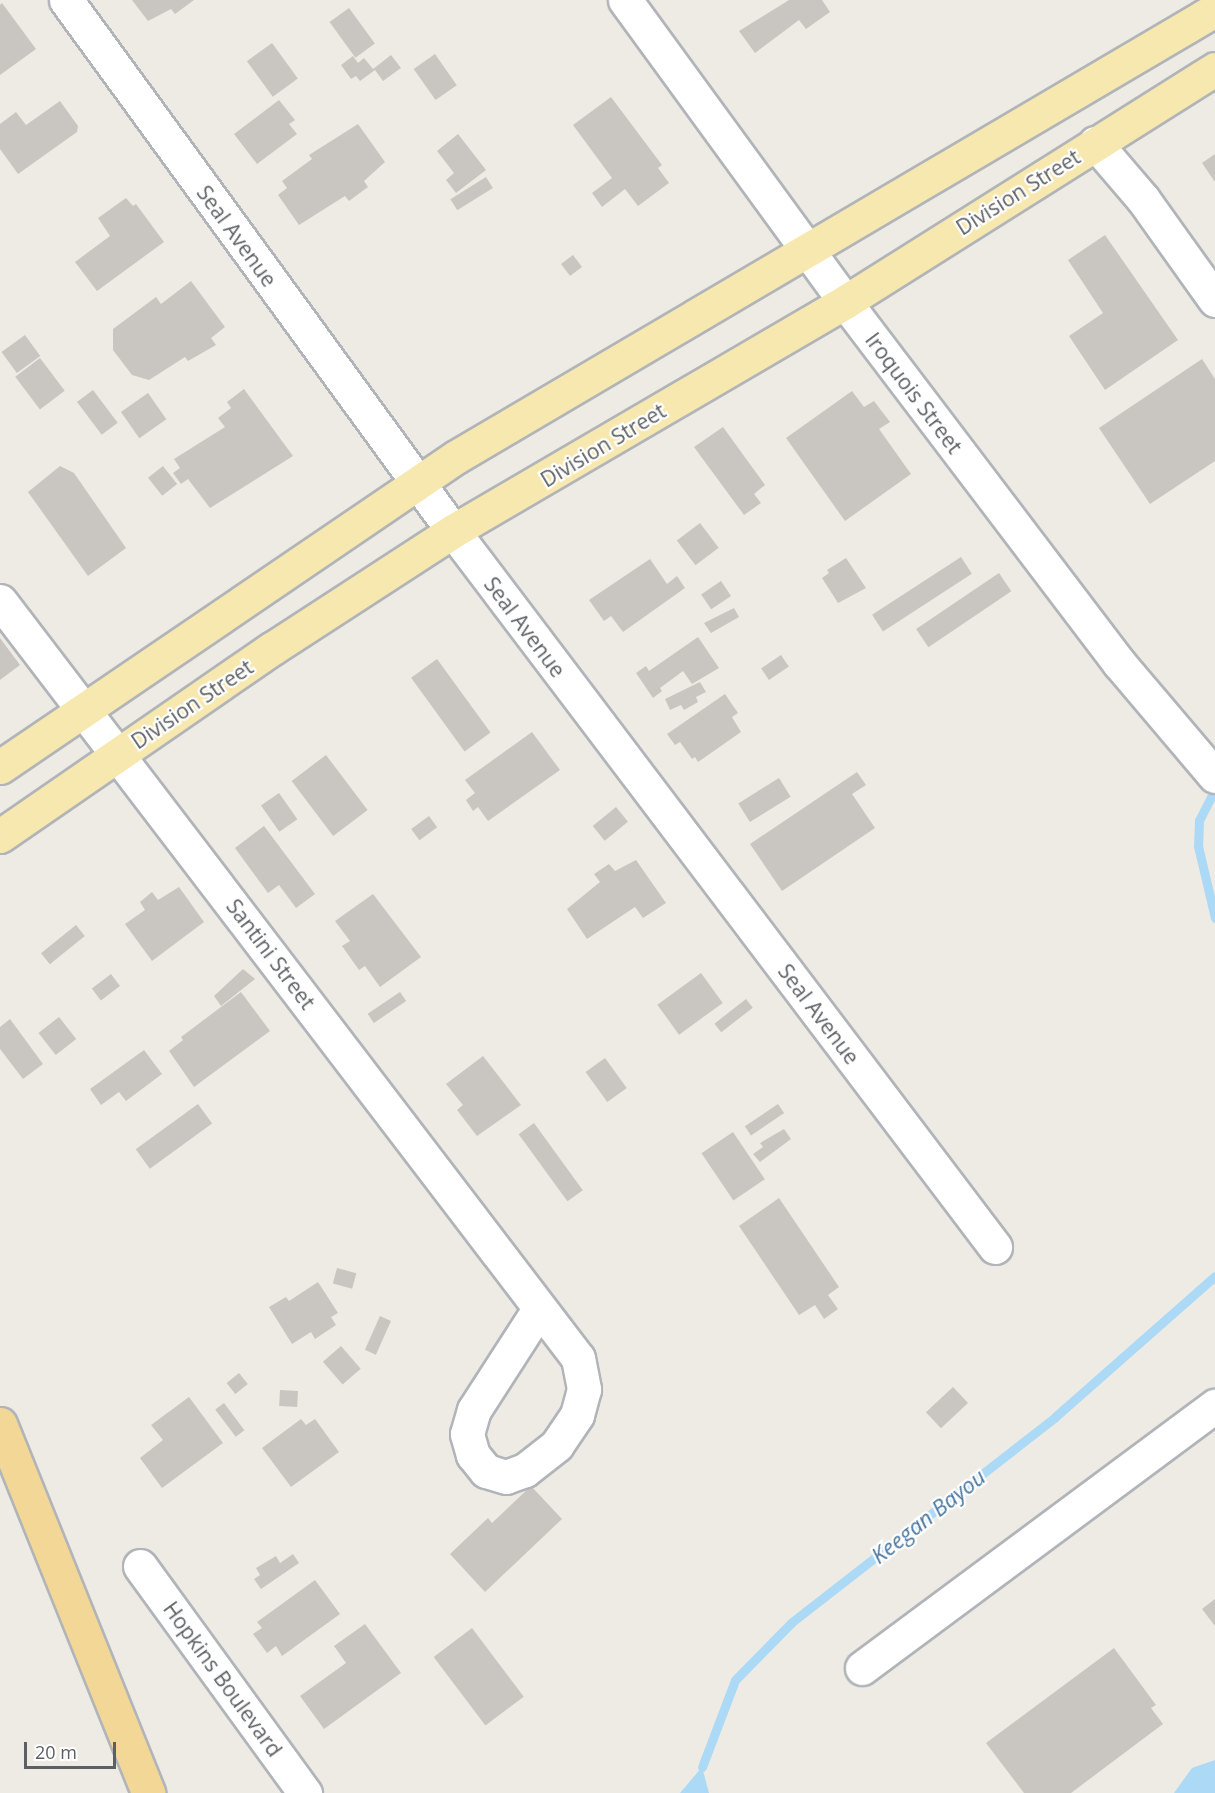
<!DOCTYPE html>
<html>
<head>
<meta charset="utf-8">
<style>
  body { margin:0 }
  #map { position:relative; width:1215px; height:1793px; overflow:hidden; background:#edebe4; font-family:"Open Sans",sans-serif }
  div>[style] { position:absolute }
  [style*='--x'] { left:calc(var(--x)*1px); top:calc(var(--y)*1px); width:calc(var(--w)*1px); rotate:calc(var(--a)*1deg) }
  .water>* { inset:0; background:#abd9f6 }
  .stream>* { height:9px; margin:-4.5px; padding:0 4.5px; transform-origin:4.5px; border-radius:4.5px; background:#abd9f6 }
  .building>* { inset:0; background:#c9c6c1; transform-origin:0 0 }
  .roads { filter:drop-shadow(2px 0 #b1b4b8) drop-shadow(-2px 0 #b1b4b8) drop-shadow(0 2px #b1b4b8) drop-shadow(0 -2px #b1b4b8) }
  .minor>* { height:33px; margin:-16.5px; padding:0 16.5px; transform-origin:16.5px; border-radius:16.5px; background:#fff }
  .major>* { height:33px; margin:-16.5px; padding:0 16.5px; transform-origin:16.5px; border-radius:16.5px; background:#f7e8af }
  .highway>* { height:33px; margin:-16.5px; padding:0 16.5px; transform-origin:16.5px; border-radius:16.5px; background:#f2d796 }
  span { translate:-50% -50%; white-space:nowrap; text-align:center; line-height:1.15; -webkit-text-stroke:4.5px #fff; paint-order:stroke }
  .street-label { font-size:21px; color:#5c6063 }
  .water-label { font-size:22px; color:#47759e; font-style:italic }
  .scale { position:absolute; left:24px; top:1742px; width:92px; height:27px; box-sizing:border-box; border:3px solid #5c6063; border-top:0; padding-left:8px; font-size:18px; line-height:21px; white-space:nowrap; color:#5c6063; -webkit-text-stroke:4px #fff; paint-order:stroke }
</style>
</head>
<body>
<div id="map">
  <div class="water">
    <div style="clip-path:polygon(1215px 1760px,1215px 1793px,1174px 1793px,1192px 1768px)"></div>
    <div style="clip-path:polygon(702px 1767px,709px 1793px,680px 1793px)"></div>
  </div>
  <div class="stream">
    <div style="--x:1215;--y:789;--w:35;--a:117"></div>
    <div style="--x:1199;--y:820;--w:26;--a:92"></div>
    <div style="--x:1198;--y:846;--w:74;--a:76.7"></div>
    <div style="--x:702;--y:1767;--w:93;--a:-69.2"></div>
    <div style="--x:735;--y:1680;--w:81;--a:-45.5"></div>
    <div style="--x:792;--y:1622;--w:333;--a:-37.9"></div>
    <div style="--x:1055;--y:1417;--w:213;--a:-41.4"></div>
  </div>
  <div class="building">
    <div style="clip-path:polygon(132px 0,194px 0,175px 14px,171px 9px,148px 21px)"></div>
    <div style="clip-path:polygon(789px 0,822px 0,830px 12px,806px 29px,799px 20px,755px 53px,739px 31px)"></div>
    <div style="clip-path:polygon(2px 3px,36px 49px,0 75px,0 5px)"></div>
    <div style="left:349px;top:8px;width:44px;height:24px;rotate:54deg"></div>
    <div style="left:272px;top:43px;width:44px;height:31px;rotate:54deg"></div>
    <div style="left:435px;top:54px;width:38px;height:26px;rotate:55deg"></div>
    <div style="clip-path:polygon(391px 55px,401px 68px,383px 81px,375px 70px,360px 81px,356px 76px,351px 79px,341px 65px,353px 56px,358px 63px,364px 58px,373px 69px)"></div>
    <div style="clip-path:polygon(611px 97px,662px 165px,658px 168px,669px 183px,638px 206px,625px 189px,602px 207px,592px 193px,612px 178px,573px 125px)"></div>
    <div style="clip-path:polygon(279px 100px,295px 120px,289px 124px,297px 134px,257px 164px,234px 134px)"></div>
    <div style="clip-path:polygon(60px 101px,78px 126px,77px 132px,18px 174px,0 149px,0 124px,16px 112px,26px 125px)"></div>
    <div style="clip-path:polygon(358px 124px,385px 162px,364px 181px,368px 187px,349px 201px,345px 196px,299px 225px,278px 195px,287px 188px,282px 181px,312px 159px,309px 155px)"></div>
    <div style="clip-path:polygon(458px 134px,486px 170px,456px 193px,446px 180px,454px 173px,437px 151px)"></div>
    <div style="clip-path:polygon(1215px 154px,1215px 182px,1202px 163px)"></div>
    <div style="left:486px;top:177px;width:13px;height:42px;rotate:58deg"></div>
    <div style="clip-path:polygon(126px 198px,133px 206px,136px 204px,164px 242px,97px 291px,75px 262px,110px 236px,98px 218px)"></div>
    <div style="clip-path:polygon(1105px 235px,1178px 340px,1105px 390px,1069px 336px,1103px 313px,1068px 260px)"></div>
    <div style="left:573px;top:255px;width:15px;height:15px;rotate:53deg"></div>
    <div style="clip-path:polygon(191px 281px,225px 327px,211px 338px,216px 345px,188px 361px,185px 357px,149px 380px,132px 375px,113px 350px,113px 329px,156px 297px,161px 304px)"></div>
    <div style="left:25px;top:335px;width:26px;height:29px;rotate:54deg"></div>
    <div style="left:40px;top:358px;width:41px;height:31px;rotate:53deg"></div>
    <div style="clip-path:polygon(1202px 359px,1215px 379px,1215px 461px,1150px 504px,1099px 428px)"></div>
    <div style="clip-path:polygon(244px 389px,293px 456px,210px 508px,188px 479px,181px 484px,173px 473px,180px 468px,174px 459px,225px 427px,218px 418px,231px 408px,227px 402px)"></div>
    <div style="left:93px;top:390px;width:41px;height:20px;rotate:53deg"></div>
    <div style="clip-path:polygon(852px 391px,864px 407px,874px 401px,890px 422px,879px 429px,911px 474px,845px 521px,786px 438px)"></div>
    <div style="left:148px;top:393px;width:32px;height:33px;rotate:55deg"></div>
    <div style="clip-path:polygon(723px 427px,765px 485px,754px 494px,761px 503px,744px 515px,694px 447px)"></div>
    <div style="clip-path:polygon(60px 466px,74px 473px,126px 548px,88px 576px,28px 492px)"></div>
    <div style="left:163px;top:466px;width:23px;height:19px;rotate:52deg"></div>
    <div style="left:700px;top:523px;width:31px;height:29px;rotate:53deg"></div>
    <div style="left:961px;top:557px;width:20px;height:106px;rotate:57deg"></div>
    <div style="clip-path:polygon(846px 558px,866px 588px,838px 603px,822px 578px,829px 573px,827px 570px)"></div>
    <div style="clip-path:polygon(650px 559px,667px 584px,677px 576px,685px 588px,623px 632px,611px 616px,604px 621px,589px 600px)"></div>
    <div style="left:999px;top:573px;width:22px;height:100px;rotate:56deg"></div>
    <div style="left:721px;top:581px;width:18px;height:24px;rotate:56deg"></div>
    <div style="clip-path:polygon(734px 608px,739px 617px,711px 633px,704px 623px)"></div>
    <div style="clip-path:polygon(698px 637px,719px 668px,692px 684px,683px 671px,660px 688px,662px 691px,653px 698px,636px 673px,646px 666px,649px 671px)"></div>
    <div style="clip-path:polygon(0 638px,20px 665px,0 680px)"></div>
    <div style="left:781px;top:655px;width:14px;height:24px;rotate:56deg"></div>
    <div style="left:437px;top:659px;width:91px;height:32px;rotate:54deg"></div>
    <div style="clip-path:polygon(700px 682px,706px 692px,696px 697px,698px 702px,684px 710px,681px 705px,670px 710px,665px 699px)"></div>
    <div style="clip-path:polygon(725px 694px,738px 713px,732px 717px,741px 732px,698px 762px,695px 757px,692px 759px,680px 742px,675px 745px,667px 734px)"></div>
    <div style="clip-path:polygon(532px 732px,560px 770px,488px 821px,478px 807px,473px 811px,466px 800px,475px 793px,465px 780px)"></div>
    <div style="left:326px;top:755px;width:69px;height:43px;rotate:53deg"></div>
    <div style="clip-path:polygon(857px 772px,866px 785px,852px 794px,875px 828px,782px 891px,750px 844px)"></div>
    <div style="left:779px;top:778px;width:22px;height:48px;rotate:58deg"></div>
    <div style="left:279px;top:793px;width:32px;height:22px;rotate:55deg"></div>
    <div style="left:616px;top:807px;width:19px;height:30px;rotate:51deg"></div>
    <div style="left:429px;top:816px;width:14px;height:22px;rotate:54deg"></div>
    <div style="clip-path:polygon(264px 826px,315px 894px,296px 908px,279px 885px,268px 893px,235px 848px)"></div>
    <div style="clip-path:polygon(636px 860px,666px 903px,643px 918px,635px 907px,587px 939px,567px 909px,600px 882px,594px 874px,609px 864px,615px 871px)"></div>
    <div style="clip-path:polygon(179px 887px,204px 922px,152px 961px,125px 924px,145px 910px,140px 902px,152px 892px,158px 900px)"></div>
    <div style="clip-path:polygon(373px 894px,421px 957px,380px 987px,365px 966px,359px 970px,342px 946px,350px 941px,335px 921px)"></div>
    <div style="left:76px;top:925px;width:14px;height:45px;rotate:51deg"></div>
    <div style="clip-path:polygon(243px 969px,255px 979px,221px 1006px,214px 996px)"></div>
    <div style="left:701px;top:973px;width:37px;height:54px;rotate:54deg"></div>
    <div style="left:111px;top:974px;width:15px;height:24px;rotate:53deg"></div>
    <div style="clip-path:polygon(241px 992px,270px 1031px,194px 1087px,169px 1051px,183px 1040px,181px 1037px)"></div>
    <div style="left:400px;top:992px;width:11px;height:39px;rotate:56deg"></div>
    <div style="left:746px;top:999px;width:11px;height:40px;rotate:52deg"></div>
    <div style="left:59px;top:1017px;width:28px;height:26px;rotate:52deg"></div>
    <div style="clip-path:polygon(10px 1019px,43px 1064px,23px 1079px,0 1049px,0 1027px)"></div>
    <div style="clip-path:polygon(144px 1050px,162px 1074px,126px 1101px,119px 1092px,101px 1105px,90px 1089px)"></div>
    <div style="clip-path:polygon(483px 1056px,521px 1105px,477px 1136px,457px 1110px,463px 1105px,446px 1084px)"></div>
    <div style="left:605px;top:1058px;width:37px;height:24px;rotate:54deg"></div>
    <div style="left:198px;top:1104px;width:24px;height:77px;rotate:54deg"></div>
    <div style="left:778px;top:1104px;width:11px;height:40px;rotate:56deg"></div>
    <div style="left:534px;top:1123px;width:83px;height:19px;rotate:54deg"></div>
    <div style="clip-path:polygon(784px 1129px,791px 1139px,760px 1162px,753px 1154px,763px 1147px,760px 1143px)"></div>
    <div style="left:733px;top:1132px;width:57px;height:38px;rotate:56deg"></div>
    <div style="clip-path:polygon(779px 1198px,839px 1287px,828px 1295px,838px 1309px,824px 1319px,815px 1305px,799px 1315px,739px 1226px)"></div>
    <div style="left:337px;top:1268px;width:20px;height:16px;rotate:15deg"></div>
    <div style="clip-path:polygon(318px 1282px,338px 1313px,331px 1317px,336px 1325px,315px 1339px,311px 1332px,292px 1344px,269px 1307px,286px 1297px,289px 1301px)"></div>
    <div style="left:380px;top:1316px;width:12px;height:37px;rotate:24deg"></div>
    <div style="left:341px;top:1346px;width:30px;height:24px;rotate:49deg"></div>
    <div style="left:239px;top:1373px;width:14px;height:16px;rotate:51deg"></div>
    <div style="left:953px;top:1387px;width:22px;height:37px;rotate:47deg"></div>
    <div style="left:280px;top:1390px;width:18px;height:16px;rotate:3deg"></div>
    <div style="clip-path:polygon(189px 1397px,223px 1443px,162px 1488px,140px 1458px,163px 1440px,151px 1425px)"></div>
    <div style="left:224px;top:1403px;width:34px;height:11px;rotate:53deg"></div>
    <div style="clip-path:polygon(301px 1419px,306px 1425px,315px 1419px,339px 1452px,291px 1487px,262px 1448px)"></div>
    <div style="clip-path:polygon(531px 1486px,562px 1519px,485px 1592px,450px 1554px,488px 1518px,492px 1523px)"></div>
    <div style="clip-path:polygon(293px 1554px,299px 1563px,261px 1589px,254px 1579px,260px 1575px,256px 1568px,276px 1556px,280px 1563px)"></div>
    <div style="clip-path:polygon(315px 1580px,340px 1614px,282px 1656px,276px 1646px,267px 1653px,253px 1634px,262px 1628px,257px 1622px)"></div>
    <div style="clip-path:polygon(1215px 1599px,1215px 1626px,1202px 1609px)"></div>
    <div style="clip-path:polygon(365px 1624px,401px 1673px,324px 1729px,300px 1696px,346px 1663px,334px 1646px)"></div>
    <div style="left:472px;top:1628px;width:86px;height:48px;rotate:53deg"></div>
    <div style="clip-path:polygon(1114px 1648px,1156px 1705px,1151px 1708px,1163px 1724px,1071px 1793px,1024px 1793px,986px 1743px)"></div>
  </div>
  <div class="roads">
    <div class="minor">
      <div style="--x:66;--y:0;--w:657;--a:53.91"></div>
      <div style="--x:453;--y:531;--w:898;--a:52.87"></div>
      <div style="--x:625;--y:0;--w:374;--a:53.9"></div>
      <div style="--x:845;--y:302;--w:453;--a:52.8"></div>
      <div style="--x:1119;--y:663;--w:148;--a:49.7"></div>
      <div style="--x:1095;--y:143;--w:74;--a:49.4"></div>
      <div style="--x:1143;--y:199;--w:124;--a:54.5"></div>
      <div style="--x:0;--y:601;--w:952;--a:52.64"></div>
      <div style="--x:578;--y:1358;--w:32;--a:79"></div>
      <div style="--x:584;--y:1389;--w:27;--a:105"></div>
      <div style="--x:577;--y:1415;--w:36;--a:124"></div>
      <div style="--x:557;--y:1445;--w:41;--a:142"></div>
      <div style="--x:525;--y:1470;--w:20;--a:160"></div>
      <div style="--x:506;--y:1477;--w:21;--a:-163"></div>
      <div style="--x:486;--y:1471;--w:21;--a:-129"></div>
      <div style="--x:473;--y:1455;--w:22;--a:-106"></div>
      <div style="--x:467;--y:1434;--w:25;--a:-74"></div>
      <div style="--x:474;--y:1410;--w:120;--a:-57.2"></div>
      <div style="--x:140;--y:1566;--w:281;--a:54"></div>
      <div style="--x:862;--y:1668;--w:440;--a:-36.6"></div>
    </div>
    <div class="major">
      <div style="--x:0;--y:767;--w:551;--a:-34.21"></div>
      <div style="--x:456;--y:457;--w:881;--a:-30.5"></div>
      <div style="--x:0;--y:836;--w:331;--a:-34.6"></div>
      <div style="--x:273;--y:648;--w:215;--a:-33"></div>
      <div style="--x:453;--y:531;--w:454;--a:-30.3"></div>
      <div style="--x:845;--y:302;--w:437;--a:-32.2"></div>
    </div>
    <div class="highway">
      <div style="--x:0;--y:1424;--w:398;--a:68.1"></div>
    </div>
  </div>
  <div class="street-label">
    <span style="left:1018px;top:192px;rotate:-32deg">Division Street</span>
    <span style="left:237px;top:236px;rotate:54deg">Seal Avenue</span>
    <span style="left:914px;top:393px;rotate:53deg">Iroquois Street</span>
    <span style="left:603px;top:445px;rotate:-31deg">Division Street</span>
    <span style="left:525px;top:627px;rotate:53deg">Seal Avenue</span>
    <span style="left:192px;top:704px;rotate:-34deg">Division Street</span>
    <span style="left:271px;top:954px;rotate:53deg">Santini Street</span>
    <span style="left:819px;top:1014px;rotate:53deg">Seal Avenue</span>
    <span style="left:223px;top:1679px;rotate:54deg">Hopkins Boulevard</span>
  </div>
  <div class="water-label">
    <span style="left:928px;top:1516px;rotate:-38deg">Keegan Bayou</span>
  </div>
  <div class="scale">20 m</div>
</div>
</body>
</html>
